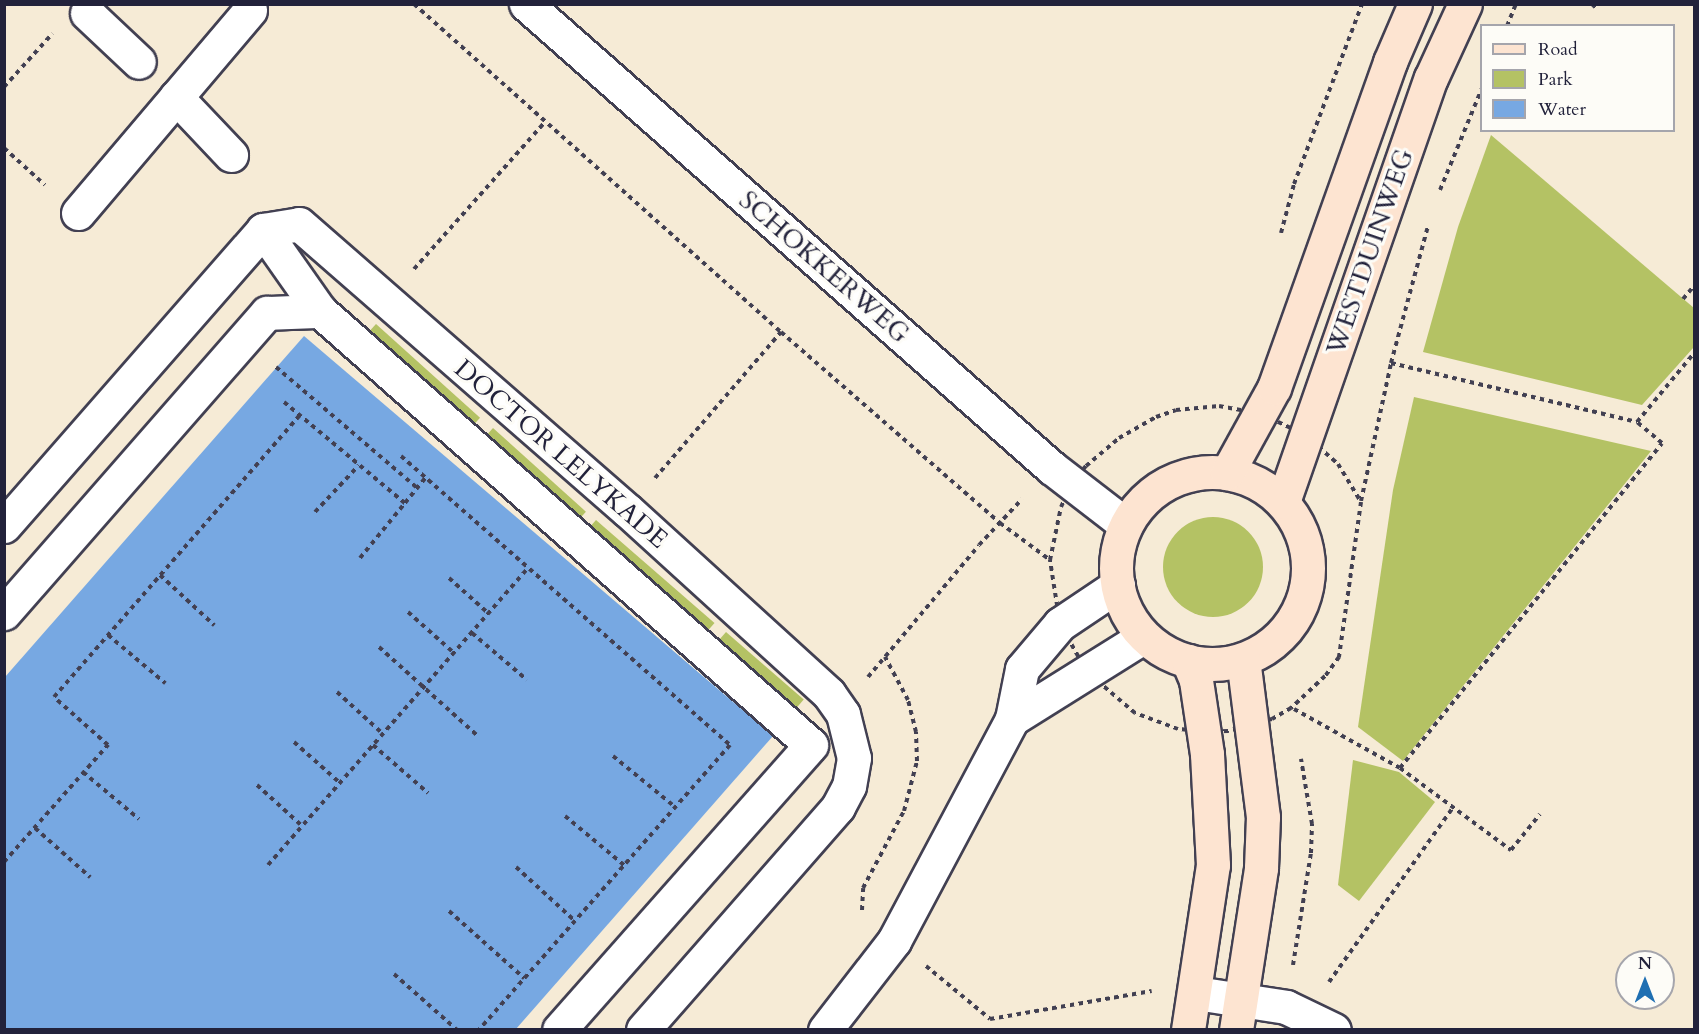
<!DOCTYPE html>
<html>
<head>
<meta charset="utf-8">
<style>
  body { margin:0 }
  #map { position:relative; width:1699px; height:1034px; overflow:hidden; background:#f6ebd6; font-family:Cardo,serif }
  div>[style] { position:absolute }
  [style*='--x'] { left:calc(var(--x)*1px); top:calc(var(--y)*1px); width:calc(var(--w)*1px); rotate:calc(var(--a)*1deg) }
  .green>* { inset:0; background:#b4c264; transform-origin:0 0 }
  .round { border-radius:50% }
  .water>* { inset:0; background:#77a8e2 }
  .path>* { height:4px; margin-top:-2px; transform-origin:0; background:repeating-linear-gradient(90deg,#424052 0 4.5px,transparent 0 9px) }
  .roads { filter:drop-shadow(2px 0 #424052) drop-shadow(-2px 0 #424052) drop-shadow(0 2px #424052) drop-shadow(0 -2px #424052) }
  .pedestrian>* { height:33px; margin:-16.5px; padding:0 16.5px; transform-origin:16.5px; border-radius:16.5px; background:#fff }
  .minor>* { height:33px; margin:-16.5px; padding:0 16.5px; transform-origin:16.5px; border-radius:16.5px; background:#fff }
  .secondary>* { height:33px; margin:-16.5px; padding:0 16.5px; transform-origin:16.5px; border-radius:16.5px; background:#fde4d1 }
  .secondary>.ring { margin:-16.5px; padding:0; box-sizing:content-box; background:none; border:33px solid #fde4d1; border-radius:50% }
  span { translate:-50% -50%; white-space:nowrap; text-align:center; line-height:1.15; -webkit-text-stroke:6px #fdfcf7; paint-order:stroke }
  .street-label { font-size:26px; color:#22223b }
  .frame { position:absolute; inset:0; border:6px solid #22223b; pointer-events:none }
  .legend { position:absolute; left:1480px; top:24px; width:195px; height:108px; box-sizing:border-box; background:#fdfcf7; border:2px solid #a5a5ac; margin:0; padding:8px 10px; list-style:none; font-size:18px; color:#22223b }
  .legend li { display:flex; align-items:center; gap:12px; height:30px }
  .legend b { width:30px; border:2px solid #a5a5ac }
  .north { position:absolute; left:1615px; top:950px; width:60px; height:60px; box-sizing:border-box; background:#fdfcf7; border:2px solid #a5a5ac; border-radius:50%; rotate:0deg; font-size:16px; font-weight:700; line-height:24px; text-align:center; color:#22223b }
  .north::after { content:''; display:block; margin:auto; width:21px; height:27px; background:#1f6fb2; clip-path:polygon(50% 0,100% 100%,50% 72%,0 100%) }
</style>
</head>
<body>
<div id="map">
  <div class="green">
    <div style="clip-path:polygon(1491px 135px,1694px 308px,1694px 347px,1642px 405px,1423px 352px,1458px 227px)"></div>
    <div style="left:376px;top:324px;width:140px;height:20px;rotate:42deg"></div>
    <div style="clip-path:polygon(1414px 397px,1651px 451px,1403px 761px,1358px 727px,1393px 490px)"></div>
    <div style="left:493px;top:428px;width:125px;height:18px;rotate:42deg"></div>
    <div class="round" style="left:1163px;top:517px;width:100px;height:100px"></div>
    <div style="left:596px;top:520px;width:157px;height:19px;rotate:41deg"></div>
    <div style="left:726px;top:632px;width:103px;height:20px;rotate:41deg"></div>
    <div style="clip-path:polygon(1353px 760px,1399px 772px,1435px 802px,1359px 901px,1338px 885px)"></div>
  </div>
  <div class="water">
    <div style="clip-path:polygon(304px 336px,773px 736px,516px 1029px,5px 1029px,5px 677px)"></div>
  </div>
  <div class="path">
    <div style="--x:414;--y:4;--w:492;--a:41.8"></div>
    <div style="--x:781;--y:332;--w:291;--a:41.1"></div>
    <div style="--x:1000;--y:523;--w:62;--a:36.5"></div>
    <div style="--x:1592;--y:4;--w:7;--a:45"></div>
    <div style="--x:1507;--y:26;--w:24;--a:-68"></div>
    <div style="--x:4;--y:87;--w:72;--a:-47.8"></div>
    <div style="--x:4;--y:148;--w:55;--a:42.1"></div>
    <div style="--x:1440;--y:190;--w:110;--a:-67.6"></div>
    <div style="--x:1281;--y:233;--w:51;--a:-75.1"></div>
    <div style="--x:1294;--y:184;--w:192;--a:-69.3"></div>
    <div style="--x:414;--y:269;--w:197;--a:-48.3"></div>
    <div style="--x:1683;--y:299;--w:17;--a:-50"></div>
    <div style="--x:1391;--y:363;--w:253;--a:13.5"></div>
    <div style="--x:1637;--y:422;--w:89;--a:-50.4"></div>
    <div style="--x:276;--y:367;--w:186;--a:40.6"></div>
    <div style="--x:284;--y:402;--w:158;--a:39.9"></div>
    <div style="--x:405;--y:503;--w:32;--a:-51"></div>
    <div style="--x:1219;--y:406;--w:44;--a:10.5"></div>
    <div style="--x:1262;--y:414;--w:48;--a:26"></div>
    <div style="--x:1305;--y:435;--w:44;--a:41.3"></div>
    <div style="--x:1338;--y:464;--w:44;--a:58.8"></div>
    <div style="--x:1361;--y:502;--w:157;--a:98.1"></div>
    <div style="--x:1339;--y:657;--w:24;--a:126"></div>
    <div style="--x:1325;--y:676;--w:47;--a:136.7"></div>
    <div style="--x:1291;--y:708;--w:22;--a:150"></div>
    <div style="--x:1272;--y:719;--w:46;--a:164.7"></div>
    <div style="--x:1228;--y:731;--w:24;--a:178"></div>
    <div style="--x:1204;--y:732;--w:26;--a:-173"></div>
    <div style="--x:1178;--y:729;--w:46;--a:-159.6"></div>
    <div style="--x:1135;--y:713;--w:63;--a:-139.5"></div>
    <div style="--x:1087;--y:672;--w:55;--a:-119.4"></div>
    <div style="--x:1060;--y:624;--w:65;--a:-98.9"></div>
    <div style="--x:1050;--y:560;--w:54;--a:-78.3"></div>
    <div style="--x:1061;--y:507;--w:26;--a:-65"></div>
    <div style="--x:1072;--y:483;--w:22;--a:-51"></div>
    <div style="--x:1086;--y:466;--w:43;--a:-40.3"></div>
    <div style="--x:1119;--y:438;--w:43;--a:-29.6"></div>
    <div style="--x:1156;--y:417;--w:21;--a:-19"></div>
    <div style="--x:1176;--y:410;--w:43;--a:-5.3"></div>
    <div style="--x:401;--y:456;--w:438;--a:41.3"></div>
    <div style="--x:730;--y:745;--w:380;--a:131.4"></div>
    <div style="--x:655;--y:478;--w:193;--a:-49.2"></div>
    <div style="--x:1361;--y:501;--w:141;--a:-77.7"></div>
    <div style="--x:1391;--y:363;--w:142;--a:-74.9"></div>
    <div style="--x:315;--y:512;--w:64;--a:-46.9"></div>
    <div style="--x:360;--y:558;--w:71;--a:-50.7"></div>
    <div style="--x:160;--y:575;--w:74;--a:42.8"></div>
    <div style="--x:449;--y:578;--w:52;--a:41.9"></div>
    <div style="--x:408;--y:612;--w:62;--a:41.7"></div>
    <div style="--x:472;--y:633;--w:72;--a:40.5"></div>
    <div style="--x:108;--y:635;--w:75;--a:40.1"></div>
    <div style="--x:379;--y:647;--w:133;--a:42"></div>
    <div style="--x:868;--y:677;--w:172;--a:-49.9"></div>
    <div style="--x:979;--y:545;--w:63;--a:-46.9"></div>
    <div style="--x:337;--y:692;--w:62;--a:42.4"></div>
    <div style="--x:1294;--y:709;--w:121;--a:29.1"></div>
    <div style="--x:1400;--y:768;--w:138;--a:36.5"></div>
    <div style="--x:1511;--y:850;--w:46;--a:-51.1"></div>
    <div style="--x:294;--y:742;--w:62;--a:41.7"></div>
    <div style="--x:373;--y:745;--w:73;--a:41.1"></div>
    <div style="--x:613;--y:756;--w:80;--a:39.4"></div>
    <div style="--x:1400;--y:768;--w:417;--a:-51.1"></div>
    <div style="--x:1662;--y:443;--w:33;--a:-140"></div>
    <div style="--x:83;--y:772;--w:73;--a:40"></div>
    <div style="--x:257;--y:785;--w:61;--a:42.3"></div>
    <div style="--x:565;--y:816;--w:77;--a:39.7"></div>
    <div style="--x:35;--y:828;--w:74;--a:41.7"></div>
    <div style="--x:4;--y:862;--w:157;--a:-48.4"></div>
    <div style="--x:108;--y:745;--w:72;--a:-138.4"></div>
    <div style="--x:54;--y:697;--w:374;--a:-48.9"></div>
    <div style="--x:268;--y:865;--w:393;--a:-48.8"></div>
    <div style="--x:516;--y:867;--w:80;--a:42.5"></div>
    <div style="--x:862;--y:910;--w:22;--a:-87"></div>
    <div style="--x:863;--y:888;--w:87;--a:-62"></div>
    <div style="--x:904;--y:811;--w:52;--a:-75.4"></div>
    <div style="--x:917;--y:761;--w:29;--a:-92"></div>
    <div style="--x:916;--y:732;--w:33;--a:-104"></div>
    <div style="--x:908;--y:700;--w:49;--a:-118.1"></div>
    <div style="--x:449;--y:911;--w:101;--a:41.8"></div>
    <div style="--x:1293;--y:965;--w:113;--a:-80.9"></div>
    <div style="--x:1311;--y:853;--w:29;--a:-88"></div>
    <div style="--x:1312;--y:824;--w:66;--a:-99.6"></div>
    <div style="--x:926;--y:966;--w:83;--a:39.6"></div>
    <div style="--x:990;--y:1019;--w:164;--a:-9.8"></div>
    <div style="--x:394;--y:974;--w:84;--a:41.6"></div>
    <div style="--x:1329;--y:982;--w:212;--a:-54.6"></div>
    <div style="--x:4;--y:1002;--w:1;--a:0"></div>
  </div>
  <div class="roads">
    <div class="pedestrian">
      <div style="--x:87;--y:13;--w:71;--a:43.3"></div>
      <div style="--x:176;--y:97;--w:80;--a:46.5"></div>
      <div style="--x:78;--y:213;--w:266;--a:-49.7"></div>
      <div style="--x:263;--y:230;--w:99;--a:54.9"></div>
      <div style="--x:320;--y:311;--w:655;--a:41.47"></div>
      <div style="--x:811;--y:745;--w:380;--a:131.5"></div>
      <div style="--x:4;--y:613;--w:399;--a:-48.8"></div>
      <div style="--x:267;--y:313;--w:53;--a:-2.2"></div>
      <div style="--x:1196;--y:993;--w:91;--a:8.8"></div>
      <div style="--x:1286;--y:1007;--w:53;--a:25.6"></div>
    </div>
    <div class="minor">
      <div style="--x:526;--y:4;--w:701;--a:41.42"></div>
      <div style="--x:1052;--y:468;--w:93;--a:37.6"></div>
      <div style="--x:4;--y:526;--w:393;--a:-48.8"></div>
      <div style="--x:263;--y:230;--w:36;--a:-9"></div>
      <div style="--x:299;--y:224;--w:435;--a:41.1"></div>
      <div style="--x:627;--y:510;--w:273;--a:42.3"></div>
      <div style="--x:829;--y:694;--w:24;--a:55"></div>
      <div style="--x:843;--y:714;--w:45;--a:76"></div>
      <div style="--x:854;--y:758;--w:28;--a:100"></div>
      <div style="--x:849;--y:786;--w:24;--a:118"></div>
      <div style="--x:838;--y:807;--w:296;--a:131.2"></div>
      <div style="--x:1012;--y:719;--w:155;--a:-32"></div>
      <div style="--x:825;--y:1030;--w:113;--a:-52.2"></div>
      <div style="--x:894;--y:941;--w:251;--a:-62"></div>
      <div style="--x:1012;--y:719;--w:51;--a:-78.7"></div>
      <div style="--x:1022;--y:669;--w:59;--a:-49.8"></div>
      <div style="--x:1060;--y:624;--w:70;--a:-33.9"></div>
    </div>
    <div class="secondary">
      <div class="ring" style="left:1116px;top:472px;width:159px;height:159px"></div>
      <div style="--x:1227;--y:473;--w:97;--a:-61.1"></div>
      <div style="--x:1274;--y:388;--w:346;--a:-70.4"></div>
      <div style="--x:1390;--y:62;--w:63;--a:-66.7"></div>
      <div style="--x:1283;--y:502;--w:449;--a:-70.8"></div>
      <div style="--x:1431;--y:78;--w:81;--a:-65.3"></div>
      <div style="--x:1188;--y:1030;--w:167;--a:-81.4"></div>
      <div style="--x:1213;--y:865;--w:111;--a:-93.1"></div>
      <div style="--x:1207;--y:754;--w:75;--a:-98.5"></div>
      <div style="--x:1196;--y:680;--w:21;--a:-113"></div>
      <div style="--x:1236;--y:1030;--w:164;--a:-81.2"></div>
      <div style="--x:1261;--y:868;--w:51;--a:-87.8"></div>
      <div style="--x:1263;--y:817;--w:159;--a:-97.2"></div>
    </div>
  </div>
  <div class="street-label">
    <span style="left:1370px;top:252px;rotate:-71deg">WESTDUINWEG</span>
    <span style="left:824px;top:267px;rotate:41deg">SCHOKKERWEG</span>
    <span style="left:561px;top:454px;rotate:41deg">DOCTOR LELYKADE</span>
  </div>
  <div class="frame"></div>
  <ul class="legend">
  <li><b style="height:8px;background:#fde4d1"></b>Road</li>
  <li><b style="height:16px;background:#b4c264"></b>Park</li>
  <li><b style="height:16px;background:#77a8e2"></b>Water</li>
  </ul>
  <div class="north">N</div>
</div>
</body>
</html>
